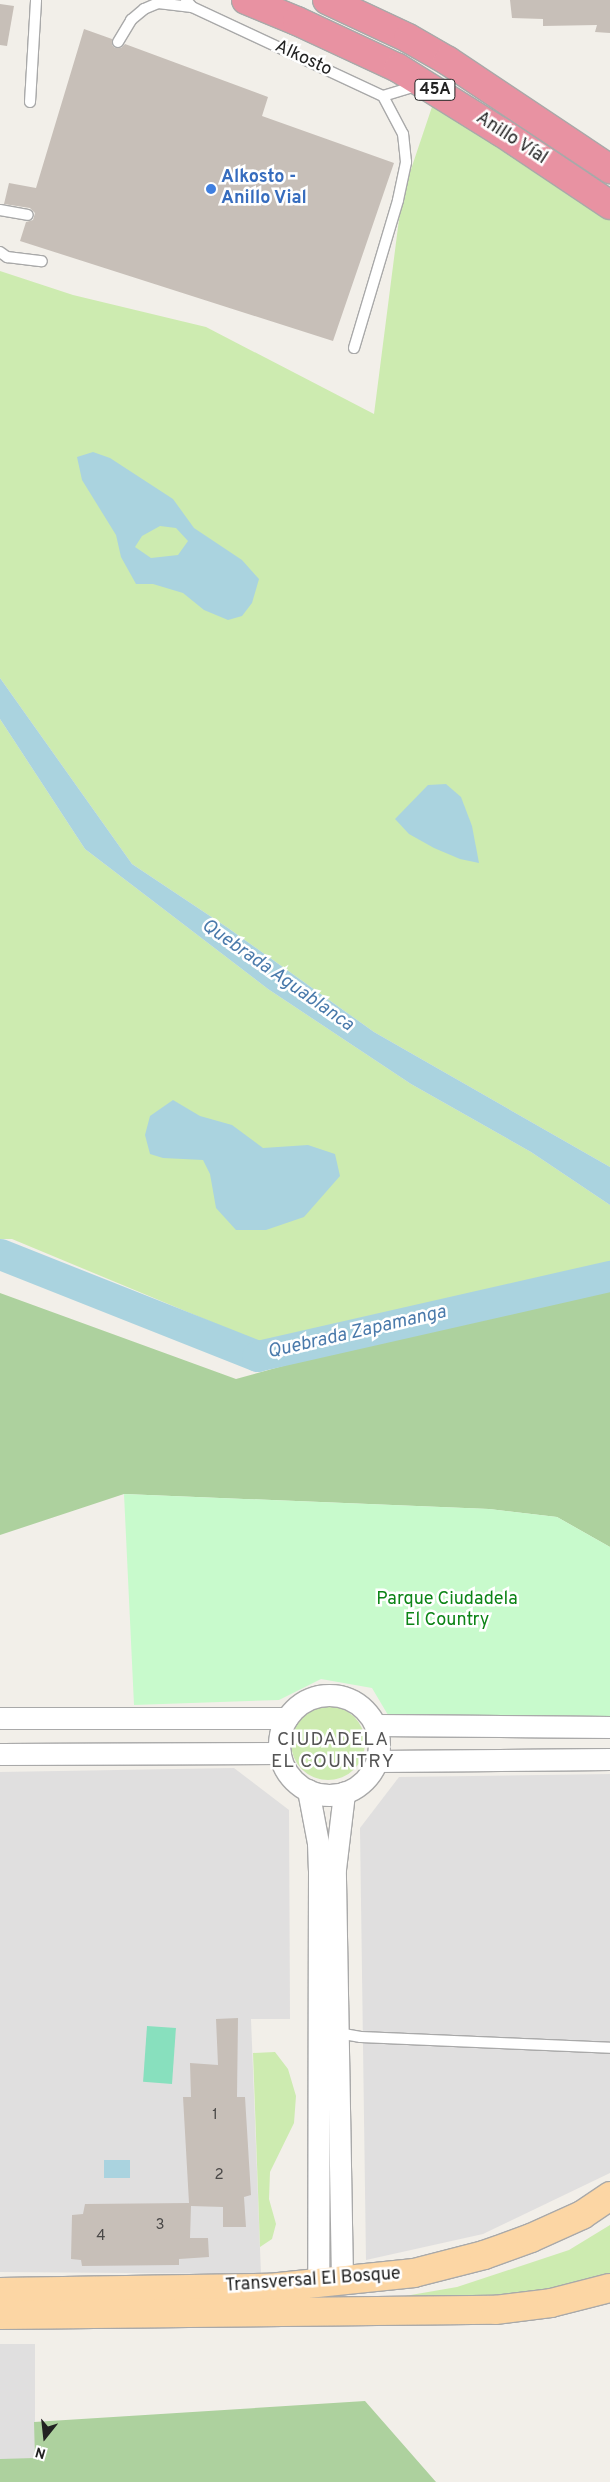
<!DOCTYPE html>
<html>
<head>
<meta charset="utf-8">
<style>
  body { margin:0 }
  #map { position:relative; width:610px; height:2482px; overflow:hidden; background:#f2efe9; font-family:Overpass,sans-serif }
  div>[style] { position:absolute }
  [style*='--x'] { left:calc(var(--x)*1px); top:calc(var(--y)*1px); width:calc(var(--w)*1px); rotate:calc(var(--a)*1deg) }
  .residential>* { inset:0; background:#e0dfdf; transform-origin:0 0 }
  .grass>* { inset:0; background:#cdebb0 }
  .round { border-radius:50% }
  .forest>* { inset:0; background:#add19e }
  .park>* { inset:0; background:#c8facc }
  .pitch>* { inset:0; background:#88e0be; transform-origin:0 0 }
  .water>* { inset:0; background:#aad3df; transform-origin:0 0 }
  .river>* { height:31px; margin:-15.5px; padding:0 15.5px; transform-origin:15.5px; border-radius:15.5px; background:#aad3df }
  .building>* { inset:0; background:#c7bfb8 }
  .roads { filter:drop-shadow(1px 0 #a9a9a9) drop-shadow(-1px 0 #a9a9a9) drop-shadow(0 1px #a9a9a9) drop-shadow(0 -1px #a9a9a9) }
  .lane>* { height:10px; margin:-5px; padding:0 5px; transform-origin:5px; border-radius:5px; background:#fff }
  .street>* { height:21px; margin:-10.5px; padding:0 10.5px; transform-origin:10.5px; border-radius:10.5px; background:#fff }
  .street>.ring { margin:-10.5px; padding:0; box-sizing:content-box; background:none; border:21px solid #fff; border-radius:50% }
  .primary>* { height:28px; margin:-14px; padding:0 14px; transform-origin:14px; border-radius:14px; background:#fcd6a4 }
  .highway>* { height:28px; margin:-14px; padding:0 14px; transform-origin:14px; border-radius:14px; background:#e892a2 }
  .dots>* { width:14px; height:14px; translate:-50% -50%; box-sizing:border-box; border:2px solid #fff; border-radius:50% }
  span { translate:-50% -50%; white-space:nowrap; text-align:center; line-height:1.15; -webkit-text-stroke:5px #fff; paint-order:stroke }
  .number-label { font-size:15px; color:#4b4948 }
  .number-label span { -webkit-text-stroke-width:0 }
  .shield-label span { padding:1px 4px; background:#fff; border:1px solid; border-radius:4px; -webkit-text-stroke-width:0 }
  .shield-label { font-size:16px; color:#222; font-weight:700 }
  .street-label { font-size:18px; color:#222 }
  .shop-label { font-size:18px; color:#366cbe; font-weight:700 }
  .left { translate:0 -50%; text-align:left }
  .park-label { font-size:18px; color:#0c8416 }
  .water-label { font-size:19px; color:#4a7aab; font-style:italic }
  .neighbourhood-label { font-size:19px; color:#555; letter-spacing:1px }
  .north { position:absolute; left:20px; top:2412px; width:50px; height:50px; -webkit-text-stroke:4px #fff; paint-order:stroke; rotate:196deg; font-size:14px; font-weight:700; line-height:20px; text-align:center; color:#222 }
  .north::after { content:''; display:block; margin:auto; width:18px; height:22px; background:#222; clip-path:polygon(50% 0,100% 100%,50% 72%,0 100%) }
</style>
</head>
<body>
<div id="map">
  <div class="residential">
    <div style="clip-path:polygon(234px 1768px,289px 1810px,290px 2019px,251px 2019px,261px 2274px,0 2272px,0 1772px)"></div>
    <div style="clip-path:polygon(610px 1774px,610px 2173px,483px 2234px,366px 2260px,360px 1828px,399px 1777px)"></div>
    <div style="left:0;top:2344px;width:35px;height:115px"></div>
  </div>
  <div class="grass">
    <div style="clip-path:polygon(438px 89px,610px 202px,610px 1167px,374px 1032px,228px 928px,132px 864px,0 678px,0 271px,73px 295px,206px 327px,374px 414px,402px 196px)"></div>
    <div style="clip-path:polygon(0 719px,85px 849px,268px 989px,411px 1084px,531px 1152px,610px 1205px,610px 1275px,262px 1343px,12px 1239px,0 1239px)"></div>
    <div class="round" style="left:291px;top:1706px;width:74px;height:74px"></div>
    <div style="clip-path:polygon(275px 2052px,288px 2069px,296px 2096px,294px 2123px,270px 2172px,269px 2199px,276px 2224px,272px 2239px,260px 2247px,253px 2053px)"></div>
    <div style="clip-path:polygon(610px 2225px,610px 2274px,550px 2291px,515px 2296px,315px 2300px,405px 2296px,457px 2287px,569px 2250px)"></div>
  </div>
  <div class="forest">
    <div style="clip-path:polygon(610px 1275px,610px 1547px,557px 1517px,489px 1509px,124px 1494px,0 1535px,0 1293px,236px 1379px)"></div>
    <div style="clip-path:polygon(365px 2401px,436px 2482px,0 2482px,0 2459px,35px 2458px,34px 2422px)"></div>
  </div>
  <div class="park">
    <div style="clip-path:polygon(124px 1494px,489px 1509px,557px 1517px,610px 1547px,610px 1716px,388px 1715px,372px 1688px,321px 1679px,279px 1700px,134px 1705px)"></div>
  </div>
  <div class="pitch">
    <div style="left:147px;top:2026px;width:29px;height:56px;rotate:4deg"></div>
  </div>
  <div class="water">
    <div style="clip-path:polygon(evenodd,93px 452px,110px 458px,173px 499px,194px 528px,242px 560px,259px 579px,252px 603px,242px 616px,228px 620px,204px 610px,183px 593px,153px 584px,136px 584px,121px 557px,116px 535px,82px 480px,77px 457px,93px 452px,160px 526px,176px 528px,188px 541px,178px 555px,151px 558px,135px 547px,142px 536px,160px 526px)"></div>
    <div style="clip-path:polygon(0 678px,132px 864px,228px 928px,374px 1032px,610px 1167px,610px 1205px,531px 1152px,411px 1084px,268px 989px,85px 849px,0 719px)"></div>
    <div style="clip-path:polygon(446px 784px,461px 797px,472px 826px,479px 863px,460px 859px,434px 848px,409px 834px,395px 819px,428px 785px)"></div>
    <div style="clip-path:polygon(173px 1100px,200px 1116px,232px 1125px,263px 1148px,308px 1145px,335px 1154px,340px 1176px,304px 1217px,266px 1230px,236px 1230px,216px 1208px,210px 1174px,203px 1160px,163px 1158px,150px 1154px,145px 1135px,150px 1116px)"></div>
    <div style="left:104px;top:2160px;width:26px;height:18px"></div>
  </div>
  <div class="river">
    <div style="--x:0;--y:1254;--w:277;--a:21.6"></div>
    <div style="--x:257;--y:1356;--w:362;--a:-12.8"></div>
  </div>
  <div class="building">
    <div style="clip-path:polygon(510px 0,610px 0,610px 33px,595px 32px,597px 25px,543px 26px,543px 19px,512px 18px)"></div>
    <div style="clip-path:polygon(0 4px,14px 6px,7px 46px,0 45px)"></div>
    <div style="clip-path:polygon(84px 29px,112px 39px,112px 45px,115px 48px,121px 48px,125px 44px,268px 97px,262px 116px,394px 163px,333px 341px,20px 241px,26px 222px,33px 220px,35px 213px,30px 208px,4px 204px,9px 183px,36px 188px)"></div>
    <div style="clip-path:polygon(238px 2018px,237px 2097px,245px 2097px,251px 2195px,244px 2197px,246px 2227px,223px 2227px,223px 2207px,191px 2206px,190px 2238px,208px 2238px,209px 2257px,179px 2259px,179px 2265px,82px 2266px,81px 2260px,71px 2259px,72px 2215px,83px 2214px,85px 2204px,189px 2203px,183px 2097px,191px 2097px,190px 2063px,218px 2065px,216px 2019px)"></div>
  </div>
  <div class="roads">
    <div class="lane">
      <div style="--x:186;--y:0;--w:9;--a:49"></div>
      <div style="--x:192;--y:7;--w:211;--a:25"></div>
      <div style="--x:383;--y:96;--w:37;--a:-17"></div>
      <div style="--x:118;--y:42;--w:26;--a:-59"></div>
      <div style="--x:131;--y:20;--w:17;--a:-40"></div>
      <div style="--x:144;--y:9;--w:15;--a:-23"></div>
      <div style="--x:158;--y:3;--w:34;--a:7"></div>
      <div style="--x:30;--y:102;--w:102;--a:-86.6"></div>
      <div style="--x:0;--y:210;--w:28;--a:10"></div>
      <div style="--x:0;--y:252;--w:9;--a:36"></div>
      <div style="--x:7;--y:257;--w:35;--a:7"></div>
      <div style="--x:354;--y:348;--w:154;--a:-73.4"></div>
      <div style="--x:398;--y:200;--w:39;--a:-78"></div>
      <div style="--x:406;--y:162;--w:28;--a:-96"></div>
      <div style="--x:403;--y:134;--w:43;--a:-117.8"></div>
      <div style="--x:338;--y:2033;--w:23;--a:10"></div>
      <div style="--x:361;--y:2037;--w:249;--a:2.5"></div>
    </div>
    <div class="street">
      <div class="ring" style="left:279px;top:1695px;width:79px;height:79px"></div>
      <div style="--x:0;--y:1718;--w:287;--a:0"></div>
      <div style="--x:376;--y:1725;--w:234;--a:0.5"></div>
      <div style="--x:0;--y:1754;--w:280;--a:-0.2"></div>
      <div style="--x:377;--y:1761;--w:233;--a:-0.5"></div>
      <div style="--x:308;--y:1790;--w:54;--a:79.3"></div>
      <div style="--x:318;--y:1843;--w:27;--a:88"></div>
      <div style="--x:319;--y:1870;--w:413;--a:90.1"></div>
      <div style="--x:342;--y:2280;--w:411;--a:-91"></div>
      <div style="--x:335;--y:1869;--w:77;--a:-83.2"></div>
    </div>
    <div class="primary">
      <div style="--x:0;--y:2292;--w:269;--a:-0.9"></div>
      <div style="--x:269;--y:2288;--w:146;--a:-5.9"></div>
      <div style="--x:414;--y:2273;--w:72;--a:-14.4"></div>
      <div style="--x:484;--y:2255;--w:50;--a:-19.9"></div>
      <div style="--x:531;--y:2238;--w:56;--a:-24.3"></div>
      <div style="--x:582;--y:2215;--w:34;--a:-34"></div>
      <div style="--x:0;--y:2315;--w:495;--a:-0.6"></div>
      <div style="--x:495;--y:2310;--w:56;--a:-7.1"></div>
      <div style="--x:551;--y:2303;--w:61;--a:-14.3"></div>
    </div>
    <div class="highway">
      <div style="--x:246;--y:0;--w:55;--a:22.4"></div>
      <div style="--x:297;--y:21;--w:111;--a:25"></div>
      <div style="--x:398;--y:68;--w:121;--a:31.9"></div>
      <div style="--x:501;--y:132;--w:131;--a:33.8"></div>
      <div style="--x:327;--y:0;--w:89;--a:25.1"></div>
      <div style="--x:408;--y:38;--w:46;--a:29.9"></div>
      <div style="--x:448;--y:61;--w:195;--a:33.7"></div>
    </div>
  </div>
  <div class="dots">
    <div style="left:211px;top:189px;background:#3f7fe0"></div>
  </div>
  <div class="number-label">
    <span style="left:215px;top:2116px">1</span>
    <span style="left:219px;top:2176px">2</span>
    <span style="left:160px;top:2226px">3</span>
    <span style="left:101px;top:2237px">4</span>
  </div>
  <div class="shield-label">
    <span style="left:435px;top:90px">45A</span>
  </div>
  <div class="street-label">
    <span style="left:303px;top:59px;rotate:25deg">Alkosto</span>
    <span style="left:511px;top:139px;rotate:33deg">Anillo Víal</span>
    <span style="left:313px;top:2281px;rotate:-4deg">Transversal El Bosque</span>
  </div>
  <div class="shop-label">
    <span class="left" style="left:221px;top:189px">Alkosto -<br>Anillo Vial</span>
  </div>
  <div class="park-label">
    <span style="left:447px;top:1611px">Parque Ciudadela<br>El Country</span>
  </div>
  <div class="water-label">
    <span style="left:277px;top:976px;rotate:35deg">Quebrada Aguablanca</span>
    <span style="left:357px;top:1333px;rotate:-13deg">Quebrada Zapamanga</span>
  </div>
  <div class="neighbourhood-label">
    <span style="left:333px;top:1752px">CIUDADELA<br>EL COUNTRY</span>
  </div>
  <div class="north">N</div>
</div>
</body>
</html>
